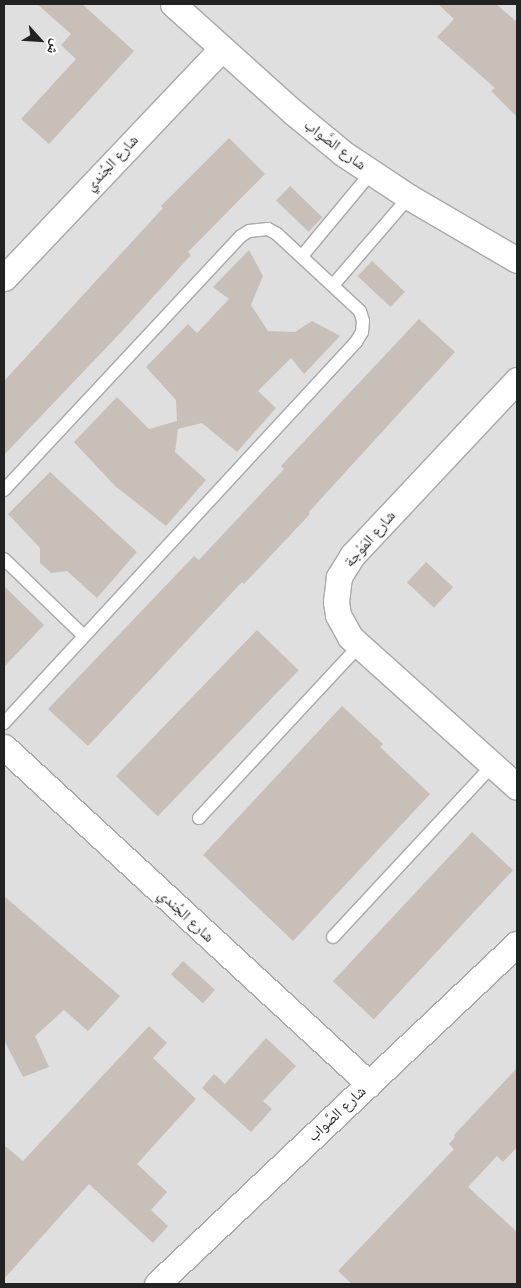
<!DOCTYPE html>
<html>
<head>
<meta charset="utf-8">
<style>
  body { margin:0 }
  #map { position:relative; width:521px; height:1288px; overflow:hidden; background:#f2efe9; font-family:"Fira Sans","Noto Naskh Arabic",sans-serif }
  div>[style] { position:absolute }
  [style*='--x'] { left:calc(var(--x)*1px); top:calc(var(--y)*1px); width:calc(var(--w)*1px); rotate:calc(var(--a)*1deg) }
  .residential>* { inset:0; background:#e0dfdf; transform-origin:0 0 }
  .building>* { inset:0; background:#c7bfb8; transform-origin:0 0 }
  .roads { filter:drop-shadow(1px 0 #a9a9a9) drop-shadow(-1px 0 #a9a9a9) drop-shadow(0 1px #a9a9a9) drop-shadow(0 -1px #a9a9a9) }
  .service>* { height:12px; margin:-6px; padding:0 6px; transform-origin:6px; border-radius:6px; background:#fff }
  .minor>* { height:25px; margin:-12.5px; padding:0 12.5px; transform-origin:12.5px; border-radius:12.5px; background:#fff }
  span { translate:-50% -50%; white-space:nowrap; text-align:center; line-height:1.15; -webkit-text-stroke:4px #fff; paint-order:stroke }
  .street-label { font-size:15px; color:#222 }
  .frame { position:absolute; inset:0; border:5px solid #222; pointer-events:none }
  .north { position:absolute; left:15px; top:15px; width:50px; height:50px; -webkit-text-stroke:4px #fff; paint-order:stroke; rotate:116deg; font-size:14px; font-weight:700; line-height:20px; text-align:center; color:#222 }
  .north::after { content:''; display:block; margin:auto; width:18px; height:22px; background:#222; clip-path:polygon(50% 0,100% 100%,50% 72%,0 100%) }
</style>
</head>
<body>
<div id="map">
  <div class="residential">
    <div style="left:4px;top:4px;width:513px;height:1280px"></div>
  </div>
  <div class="building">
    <div style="clip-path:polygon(37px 4px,82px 4px,134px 51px,49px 144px,21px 119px,76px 59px,61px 45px,71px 34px)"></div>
    <div style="clip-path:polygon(438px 4px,496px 4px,517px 22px,517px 117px,491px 91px,495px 88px,437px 37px,454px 19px)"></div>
    <div style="clip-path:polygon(229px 138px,265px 174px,188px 252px,191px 255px,124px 329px,4px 455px,4px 381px,163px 208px,161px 206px)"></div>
    <div style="left:290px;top:186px;width:45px;height:20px;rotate:44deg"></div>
    <div style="clip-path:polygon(249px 250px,263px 276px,251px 305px,268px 331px,295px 332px,312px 321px,340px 336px,304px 374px,291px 358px,258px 391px,276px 408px,237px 452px,202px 423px,178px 429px,175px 452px,206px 480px,166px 526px,115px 486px,74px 442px,117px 397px,149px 429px,177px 421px,176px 400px,146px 367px,188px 324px,197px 333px,229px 299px,213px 287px)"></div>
    <div style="left:372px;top:261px;width:45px;height:21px;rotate:43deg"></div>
    <div style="clip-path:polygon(419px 319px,455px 352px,309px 512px,310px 514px,244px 584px,242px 582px,88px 746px,48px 709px,194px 556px,199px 560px,284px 469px,281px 466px)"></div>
    <div style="clip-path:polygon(50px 472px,137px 552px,97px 598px,67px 571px,51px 573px,40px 563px,40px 548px,8px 514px)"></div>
    <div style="left:426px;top:562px;width:37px;height:28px;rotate:43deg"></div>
    <div style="clip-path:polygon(4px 586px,44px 625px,4px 667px)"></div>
    <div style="left:257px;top:630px;width:58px;height:203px;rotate:44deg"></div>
    <div style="clip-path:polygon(342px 706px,383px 744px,380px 747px,430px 794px,293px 941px,203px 855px)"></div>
    <div style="left:472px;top:832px;width:56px;height:204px;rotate:43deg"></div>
    <div style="clip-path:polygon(4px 896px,120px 996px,88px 1031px,64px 1010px,35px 1036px,49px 1067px,23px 1077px,4px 1040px)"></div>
    <div style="left:183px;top:961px;width:43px;height:18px;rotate:42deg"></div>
    <div style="clip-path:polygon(149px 1026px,167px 1043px,153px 1058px,196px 1099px,137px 1164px,167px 1192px,151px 1210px,168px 1226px,153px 1243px,89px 1184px,4px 1279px,4px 1145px,23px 1161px)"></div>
    <div style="clip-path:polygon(266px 1038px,296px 1066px,263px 1101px,272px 1109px,251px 1132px,202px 1088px,214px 1074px,225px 1084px)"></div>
    <div style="clip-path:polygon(517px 1068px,517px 1147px,503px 1162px,497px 1156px,468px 1187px,517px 1232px,517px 1284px,352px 1284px,338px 1271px,454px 1149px,449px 1144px,455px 1137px,454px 1135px)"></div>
  </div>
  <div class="roads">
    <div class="service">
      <div style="--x:302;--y:256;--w:108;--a:-50.3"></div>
      <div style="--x:334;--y:284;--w:115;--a:-49.2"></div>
      <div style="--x:4;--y:490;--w:347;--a:-47"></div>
      <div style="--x:241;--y:236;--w:9;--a:-32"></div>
      <div style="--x:249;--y:231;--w:19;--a:-6"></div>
      <div style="--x:268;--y:229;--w:10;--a:29"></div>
      <div style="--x:277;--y:234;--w:113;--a:42.9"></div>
      <div style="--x:360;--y:311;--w:10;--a:73"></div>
      <div style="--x:363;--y:321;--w:11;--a:95"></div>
      <div style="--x:362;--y:332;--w:12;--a:121"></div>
      <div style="--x:356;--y:342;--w:519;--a:132.73"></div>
      <div style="--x:4;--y:559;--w:111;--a:43.9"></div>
      <div style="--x:199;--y:818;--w:235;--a:-47.1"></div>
      <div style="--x:333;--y:937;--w:235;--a:-47.1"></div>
    </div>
    <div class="minor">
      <div style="--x:173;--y:4;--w:161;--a:42"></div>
      <div style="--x:293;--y:112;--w:66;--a:39.5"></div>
      <div style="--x:344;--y:154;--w:78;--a:33.5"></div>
      <div style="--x:409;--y:197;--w:125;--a:30.3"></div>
      <div style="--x:4;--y:278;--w:315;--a:-46.5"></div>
      <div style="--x:517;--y:380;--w:241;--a:133.2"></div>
      <div style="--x:352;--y:556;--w:25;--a:122"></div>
      <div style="--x:339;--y:577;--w:25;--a:97"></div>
      <div style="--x:336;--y:602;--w:13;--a:81"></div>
      <div style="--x:338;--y:615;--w:25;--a:61"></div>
      <div style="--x:350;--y:637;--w:224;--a:41.9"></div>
      <div style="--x:4;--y:747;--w:497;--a:42.7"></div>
      <div style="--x:157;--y:1284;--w:495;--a:-43.4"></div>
    </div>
  </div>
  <div class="street-label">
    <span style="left:335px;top:145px;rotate:37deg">شارع الصَّواب</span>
    <span style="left:112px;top:163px;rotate:-47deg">شارع الجُندي</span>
    <span style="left:370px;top:539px;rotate:-49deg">شارع المَوْجة</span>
    <span style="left:186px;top:916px;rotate:43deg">شارع الجُندي</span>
    <span style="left:337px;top:1114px;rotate:-43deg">شارع الصَّواب</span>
  </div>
  <div class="frame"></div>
  <div class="north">ش</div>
</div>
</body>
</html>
